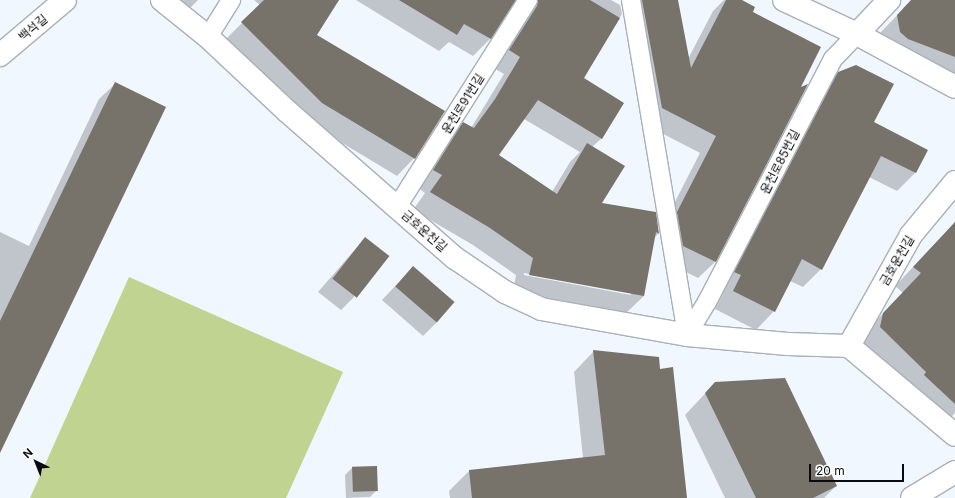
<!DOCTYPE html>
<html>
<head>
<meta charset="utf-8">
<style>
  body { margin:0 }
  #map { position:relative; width:955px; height:498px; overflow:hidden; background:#f0f7ff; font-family:Inter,"Noto Sans KR",sans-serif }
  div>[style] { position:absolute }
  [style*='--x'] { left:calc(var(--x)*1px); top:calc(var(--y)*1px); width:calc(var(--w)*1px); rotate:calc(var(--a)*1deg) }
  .green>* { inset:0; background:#c1d390 }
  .shadow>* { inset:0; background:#0003 }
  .building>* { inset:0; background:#77726a; transform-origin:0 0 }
  .roads { filter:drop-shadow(1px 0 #a9b0b7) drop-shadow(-1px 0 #a9b0b7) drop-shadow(0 1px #a9b0b7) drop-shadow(0 -1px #a9b0b7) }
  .service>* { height:18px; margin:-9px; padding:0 9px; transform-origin:9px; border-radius:9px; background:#fff }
  .minor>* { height:22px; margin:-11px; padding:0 11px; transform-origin:11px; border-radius:11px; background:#fff }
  span { translate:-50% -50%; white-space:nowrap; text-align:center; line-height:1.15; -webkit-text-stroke:3px #fff; paint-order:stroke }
  .street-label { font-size:12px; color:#090b0e }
  .north { position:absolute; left:16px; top:442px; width:40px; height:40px; -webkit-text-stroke:3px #fff; paint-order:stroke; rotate:317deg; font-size:11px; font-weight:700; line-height:16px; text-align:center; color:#090b0e }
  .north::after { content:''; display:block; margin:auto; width:14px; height:18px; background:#090b0e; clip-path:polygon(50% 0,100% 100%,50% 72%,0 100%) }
  .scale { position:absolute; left:809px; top:464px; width:95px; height:18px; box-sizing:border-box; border:2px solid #090b0e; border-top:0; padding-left:5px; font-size:12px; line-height:14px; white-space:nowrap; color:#090b0e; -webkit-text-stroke:3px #fff; paint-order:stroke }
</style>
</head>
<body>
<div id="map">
  <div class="green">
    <div style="clip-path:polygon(129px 277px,343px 372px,286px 498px,30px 498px)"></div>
  </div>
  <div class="shadow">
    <div style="clip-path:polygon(176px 0,198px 0,190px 8px)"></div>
    <div style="clip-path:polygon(254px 0,338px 0,316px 35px,414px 158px,397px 176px,304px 120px,225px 40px,260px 5px)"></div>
    <div style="clip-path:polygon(evenodd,356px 0,611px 0,620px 5px,622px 14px,582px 78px,602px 138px,592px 147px,601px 204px,655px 213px,658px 234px,654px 238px,644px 296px,626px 313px,513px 292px,516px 275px,473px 245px,413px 210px,425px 193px,417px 187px,446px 140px,463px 123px,471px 128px,504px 74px,492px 67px,517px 8px,510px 6px,490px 39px,473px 56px,449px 42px,439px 51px,356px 0,524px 119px,580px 152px,570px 162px,552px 192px,498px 155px,524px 119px,356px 0,524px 273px,631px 293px,631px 295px,524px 275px,524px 273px)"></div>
    <div style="clip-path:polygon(637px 0,677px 0,688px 59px,713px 11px,724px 0,740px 0,751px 13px,799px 89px,806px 86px,715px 262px,698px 278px,666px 262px,661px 229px,700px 153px,646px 125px)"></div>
    <div style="clip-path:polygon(912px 0,955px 0,955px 93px,879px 34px)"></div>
    <div style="clip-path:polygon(839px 72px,873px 123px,927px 150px,915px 173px,897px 191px,869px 177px,821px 269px,803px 287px,790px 281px,774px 311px,756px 330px,715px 309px,723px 294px,717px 290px,820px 91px)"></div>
    <div style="clip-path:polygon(115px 84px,0 451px,0 232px,29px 246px,99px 99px)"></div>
    <div style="clip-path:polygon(955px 223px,955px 413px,951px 417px,931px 418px,861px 347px,864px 333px,903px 293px,895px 286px)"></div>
    <div style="clip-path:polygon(365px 238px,354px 297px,341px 310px,318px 292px)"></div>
    <div style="clip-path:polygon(413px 267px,437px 322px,423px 336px,382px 300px)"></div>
    <div style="clip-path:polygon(594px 351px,659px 370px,686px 498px,450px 498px,449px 491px,469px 471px,583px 458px,574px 372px)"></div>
    <div style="clip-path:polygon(715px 383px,836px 486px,824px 498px,725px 498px,685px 415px)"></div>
    <div style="clip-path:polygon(352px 468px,377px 490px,370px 497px,346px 498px,345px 475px)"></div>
  </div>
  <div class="building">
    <div style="clip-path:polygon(264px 0,339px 0,317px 35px,445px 111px,415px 159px,322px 103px,241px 22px)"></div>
    <div style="clip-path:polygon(399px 0,516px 0,491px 39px,464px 24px,457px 35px)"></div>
    <div style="clip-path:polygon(538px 0,590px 0,620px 18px,584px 78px,624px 103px,602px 139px,538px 100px,499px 155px,557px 194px,587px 143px,625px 166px,602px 203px,656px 212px,659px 234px,656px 232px,644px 296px,529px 275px,533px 258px,490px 228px,430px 192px,442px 175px,433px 170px,463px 122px,474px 128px,495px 99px,520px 57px,509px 50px,537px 6px)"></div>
    <div style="clip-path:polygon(642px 0,678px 0,691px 68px,726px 0,742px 0,755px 7px,753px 12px,821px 47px,801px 87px,808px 84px,716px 262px,683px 246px,677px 212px,716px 136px,662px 108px)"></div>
    <div style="clip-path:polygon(911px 0,955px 0,955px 57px,908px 39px,900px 32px,897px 15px)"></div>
    <div style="clip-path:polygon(856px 65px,894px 84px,874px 122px,928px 150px,916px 173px,881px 156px,822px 270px,802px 259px,775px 312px,733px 291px,741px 275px,734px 272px,838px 72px)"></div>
    <div style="clip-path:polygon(115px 82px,166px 107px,0 453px,0 321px)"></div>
    <div style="clip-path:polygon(955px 222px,955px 404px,924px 375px,926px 372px,880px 327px,883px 313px,921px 273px,913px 267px)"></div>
    <div style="left:365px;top:237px;width:31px;height:53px;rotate:38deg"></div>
    <div style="left:413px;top:266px;width:55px;height:27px;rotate:41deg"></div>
    <div style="clip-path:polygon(593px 350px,659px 357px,660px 369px,673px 367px,687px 498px,472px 498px,469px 470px,605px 455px)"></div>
    <div style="clip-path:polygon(785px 378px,837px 486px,813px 498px,756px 498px,705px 393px,715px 382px)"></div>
    <div style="left:377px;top:466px;width:25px;height:25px;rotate:88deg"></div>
  </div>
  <div class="roads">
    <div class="service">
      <div style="--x:631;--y:0;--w:340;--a:80.5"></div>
      <div style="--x:208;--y:37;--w:44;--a:-58.1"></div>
      <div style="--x:397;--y:207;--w:245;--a:-57.7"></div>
      <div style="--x:687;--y:335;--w:39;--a:-59"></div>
      <div style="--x:707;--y:302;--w:274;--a:-62.6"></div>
      <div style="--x:833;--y:59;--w:35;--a:-46"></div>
    </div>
    <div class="minor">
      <div style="--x:162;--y:0;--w:59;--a:38.8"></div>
      <div style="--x:208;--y:37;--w:110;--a:43.2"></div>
      <div style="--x:288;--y:112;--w:222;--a:41.2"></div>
      <div style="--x:455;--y:258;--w:60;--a:34.2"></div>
      <div style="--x:505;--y:292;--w:40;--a:25"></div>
      <div style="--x:541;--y:309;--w:148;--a:10.1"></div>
      <div style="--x:687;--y:335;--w:101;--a:5.1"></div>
      <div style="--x:788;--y:344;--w:61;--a:1.9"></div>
      <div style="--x:849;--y:346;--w:138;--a:40"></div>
      <div style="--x:784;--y:0;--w:81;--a:25"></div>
      <div style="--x:857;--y:34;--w:111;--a:28.4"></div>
      <div style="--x:857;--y:34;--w:47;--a:-46.7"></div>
      <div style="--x:0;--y:55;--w:85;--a:-40.2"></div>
      <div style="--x:849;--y:346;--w:127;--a:-60.8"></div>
      <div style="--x:911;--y:235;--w:69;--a:-50.3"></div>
      <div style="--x:912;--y:498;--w:50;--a:-31.2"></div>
    </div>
  </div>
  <div class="street-label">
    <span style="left:33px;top:28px;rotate:-40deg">백석길</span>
    <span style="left:463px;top:104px;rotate:-58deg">운천로91번길</span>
    <span style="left:780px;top:162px;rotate:-63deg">운천로85번길</span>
    <span style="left:424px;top:231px;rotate:41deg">금호운천길</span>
    <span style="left:897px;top:261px;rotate:-60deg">금호운천길</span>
  </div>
  <div class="north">N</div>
  <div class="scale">20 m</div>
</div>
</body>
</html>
